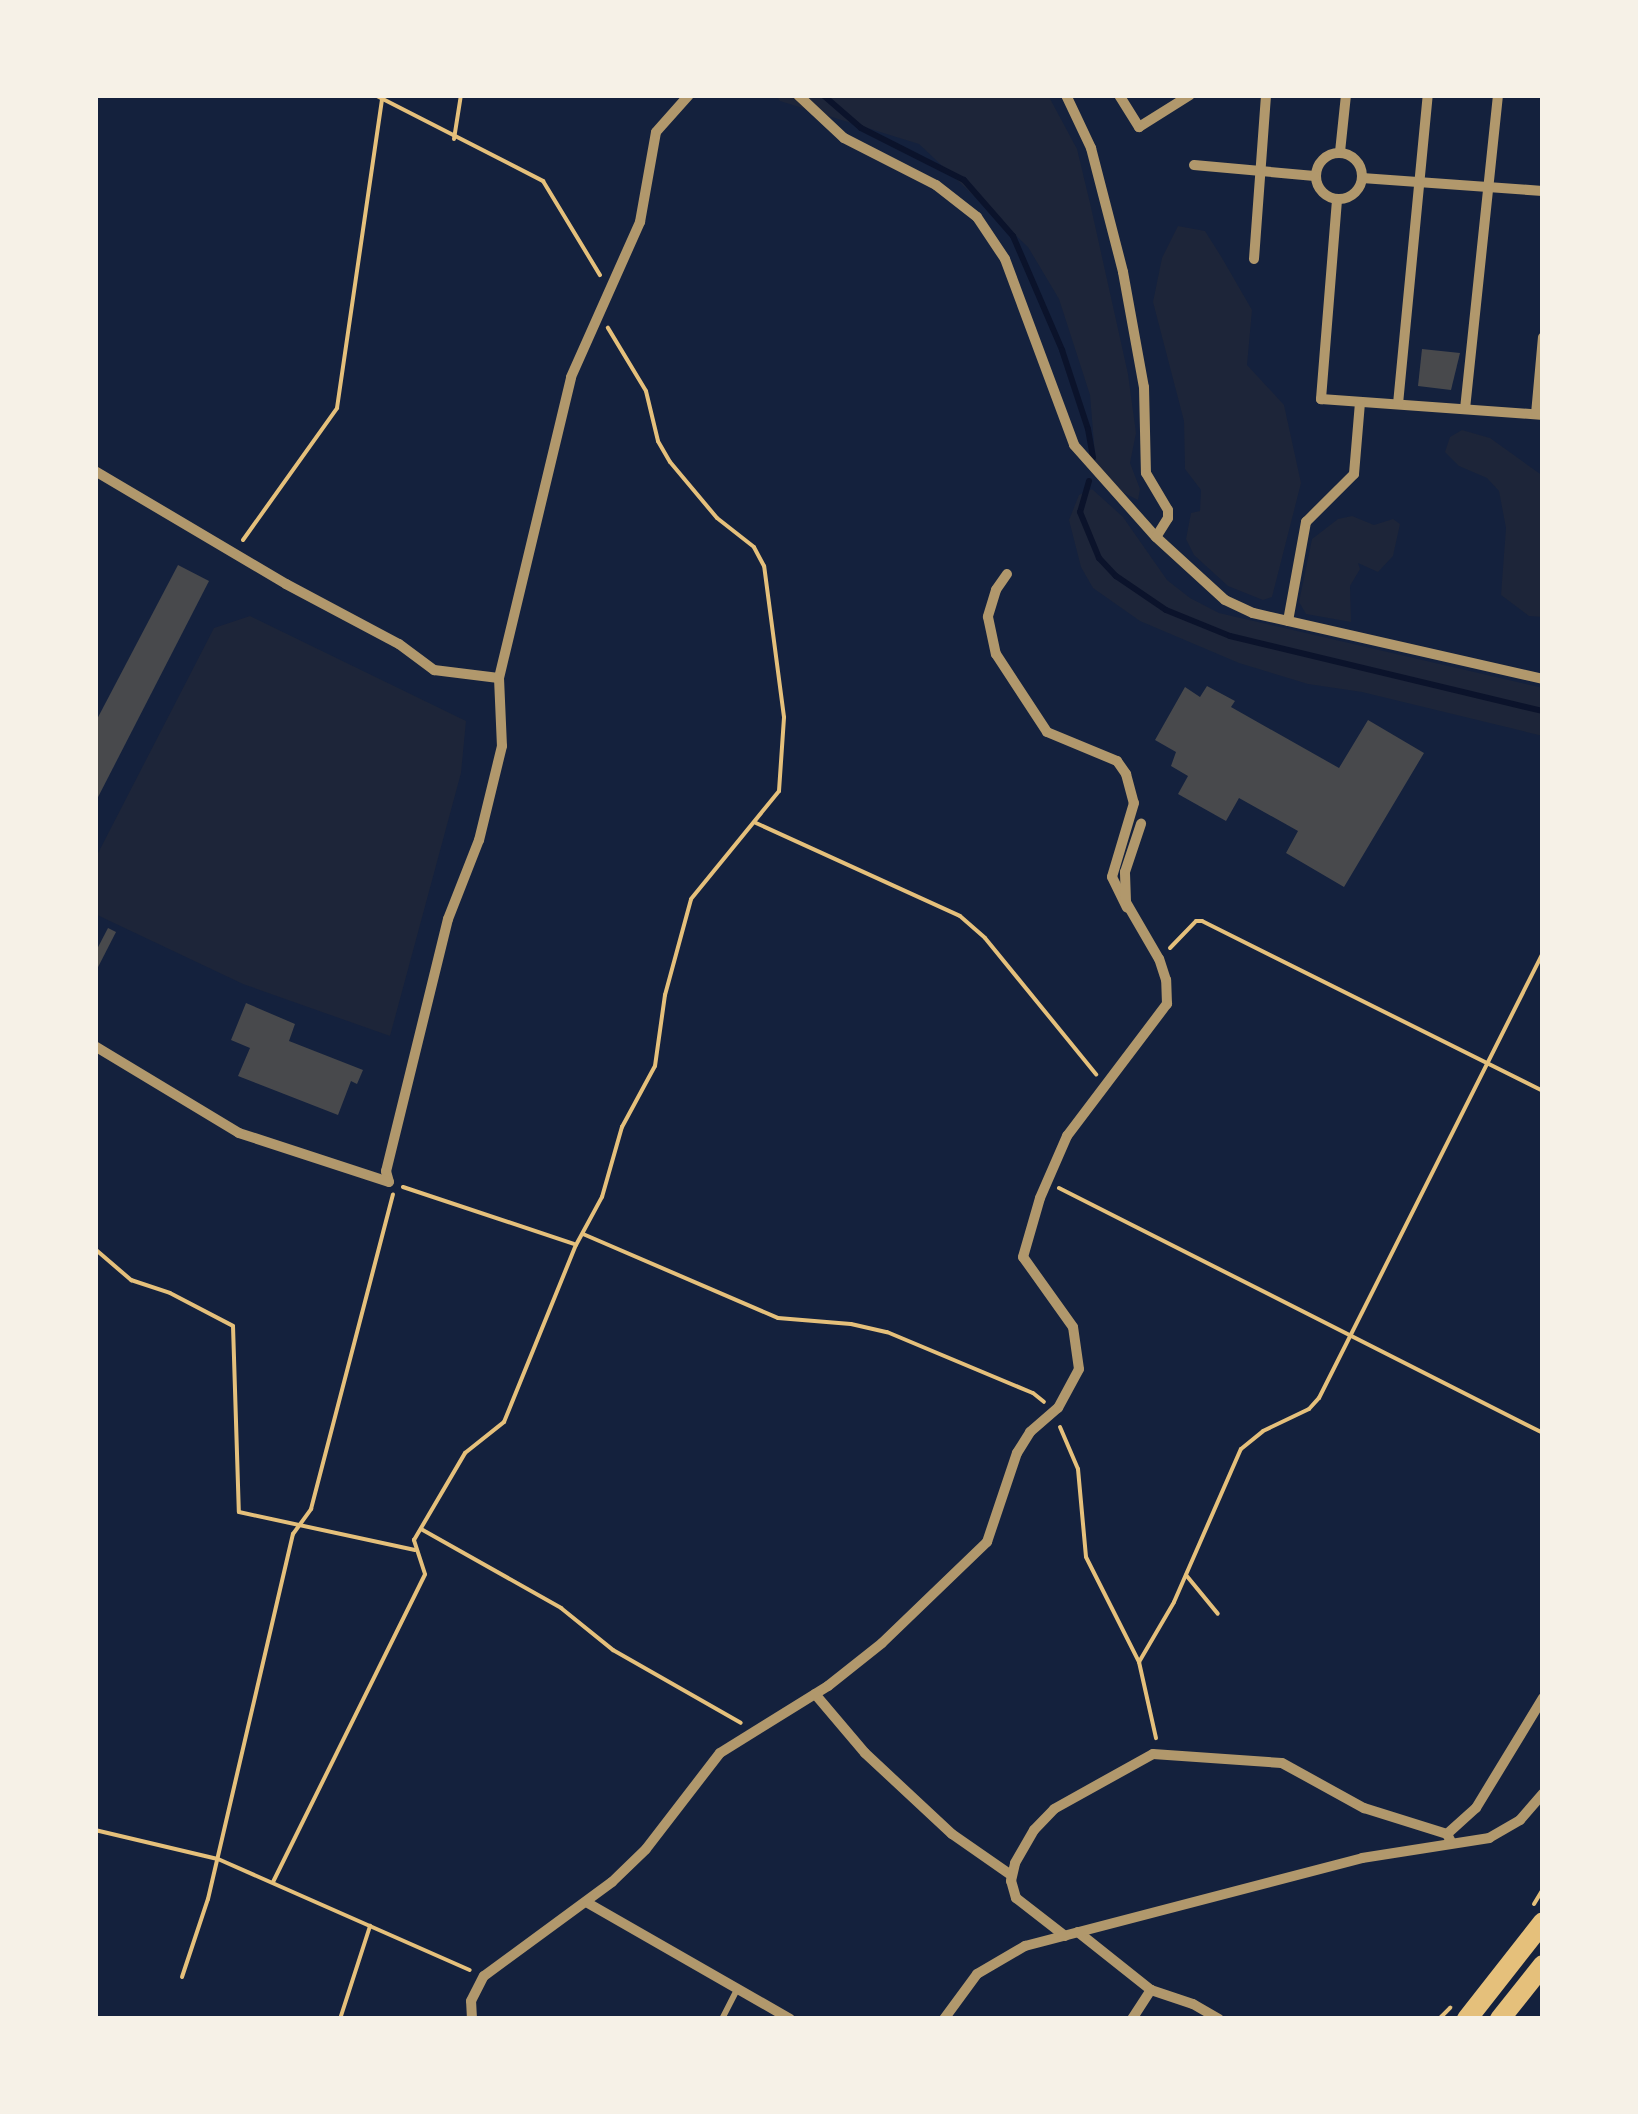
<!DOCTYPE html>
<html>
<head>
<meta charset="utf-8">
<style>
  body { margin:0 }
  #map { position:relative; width:1638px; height:2114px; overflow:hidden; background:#14213d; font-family:"DM Sans",sans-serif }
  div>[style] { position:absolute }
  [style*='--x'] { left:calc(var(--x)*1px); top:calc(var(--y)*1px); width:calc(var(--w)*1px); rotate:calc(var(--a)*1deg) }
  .green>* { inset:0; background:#1d2539 }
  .stream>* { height:6px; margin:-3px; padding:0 3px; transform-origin:3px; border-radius:3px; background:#0b132b }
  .building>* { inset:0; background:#48494c }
  .path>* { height:4px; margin:-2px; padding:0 2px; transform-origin:2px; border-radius:2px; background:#e5c07b }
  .service>* { height:6px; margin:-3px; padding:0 3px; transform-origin:3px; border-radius:3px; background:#b1986c }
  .minor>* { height:10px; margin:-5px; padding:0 5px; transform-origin:5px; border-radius:5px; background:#b1986c }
  .minor>.ring { margin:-5px; padding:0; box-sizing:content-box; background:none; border:10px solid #b1986c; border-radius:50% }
  .trunk>* { height:20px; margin:-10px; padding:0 10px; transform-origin:10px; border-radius:10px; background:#e5c07b }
  span { translate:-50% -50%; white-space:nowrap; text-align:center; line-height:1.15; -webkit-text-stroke:9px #f6f1e7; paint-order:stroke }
  .frame { position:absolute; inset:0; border:98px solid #f6f1e7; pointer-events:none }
</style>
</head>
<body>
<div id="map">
  <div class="green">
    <div style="clip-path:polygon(775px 95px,1048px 95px,1077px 149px,1090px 203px,1128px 374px,1136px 433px,1130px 463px,1140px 489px,1138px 500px,1118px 490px,1096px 467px,1090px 395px,1059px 299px,1028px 247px,919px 144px,780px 101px)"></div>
    <div style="clip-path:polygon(1178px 226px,1205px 231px,1222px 258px,1252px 310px,1247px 365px,1284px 405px,1301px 483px,1272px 597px,1263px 600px,1228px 586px,1194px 555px,1186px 539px,1191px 513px,1200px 511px,1201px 490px,1185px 469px,1184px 421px,1153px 302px,1162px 258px)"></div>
    <div style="clip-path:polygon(1462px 430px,1490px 438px,1543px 476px,1543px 617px,1529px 616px,1501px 595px,1506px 528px,1499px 491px,1487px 478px,1459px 466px,1445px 452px,1450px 437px)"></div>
    <div style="clip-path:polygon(1092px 489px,1123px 517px,1167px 580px,1190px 598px,1219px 613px,1543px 688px,1543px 736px,1362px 692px,1308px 684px,1239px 663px,1140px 621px,1093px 588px,1081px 567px,1069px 520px,1079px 495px)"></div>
    <div style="clip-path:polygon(1352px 516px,1374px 525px,1393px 519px,1400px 524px,1393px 556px,1378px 572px,1358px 563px,1360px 569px,1350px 586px,1351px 622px,1306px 614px,1299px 602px,1312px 539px,1338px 519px)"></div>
    <div style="clip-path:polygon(250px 616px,466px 721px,461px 773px,390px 1036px,243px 984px,95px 914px,95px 859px,214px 628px)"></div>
  </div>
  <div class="stream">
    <div style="--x:823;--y:95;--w:50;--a:41"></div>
    <div style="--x:861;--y:128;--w:115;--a:26.8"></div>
    <div style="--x:964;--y:180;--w:74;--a:48.8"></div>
    <div style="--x:1013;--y:236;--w:124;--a:66.7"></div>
    <div style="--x:1062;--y:350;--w:83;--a:71.8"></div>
    <div style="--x:1088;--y:429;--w:29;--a:80"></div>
    <div style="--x:1089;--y:481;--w:32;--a:106"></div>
    <div style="--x:1080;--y:512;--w:50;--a:67.6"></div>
    <div style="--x:1099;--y:558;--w:25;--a:47"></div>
    <div style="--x:1116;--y:576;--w:60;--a:34.2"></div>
    <div style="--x:1166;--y:610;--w:69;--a:22.1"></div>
    <div style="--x:1230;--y:636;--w:322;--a:13.5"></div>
  </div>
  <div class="building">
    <div style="clip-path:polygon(1422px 349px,1460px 353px,1451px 390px,1418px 386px)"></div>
    <div style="clip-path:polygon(178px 565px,209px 581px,95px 803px,95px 723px)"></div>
    <div style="clip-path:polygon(1207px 686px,1235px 701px,1231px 707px,1339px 768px,1368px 720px,1424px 753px,1344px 887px,1286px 853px,1298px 831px,1239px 798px,1226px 821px,1178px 794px,1188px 776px,1171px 766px,1176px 752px,1155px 740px,1185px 687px,1200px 697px)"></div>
    <div style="clip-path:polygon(108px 928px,116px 932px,95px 973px,95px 953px)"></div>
    <div style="clip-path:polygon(246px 1003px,295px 1024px,289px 1041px,363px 1070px,357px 1084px,351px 1081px,338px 1115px,238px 1076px,250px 1048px,231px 1040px)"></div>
  </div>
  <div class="path">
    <div style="--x:375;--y:95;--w:189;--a:27.1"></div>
    <div style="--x:543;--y:181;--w:110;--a:58.8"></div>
    <div style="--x:454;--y:139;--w:45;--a:-81"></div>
    <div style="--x:243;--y:540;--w:162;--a:-54.5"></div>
    <div style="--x:337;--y:408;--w:313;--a:-81.7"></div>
    <div style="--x:756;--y:823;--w:224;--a:24.5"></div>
    <div style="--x:960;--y:916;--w:33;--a:41"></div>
    <div style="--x:985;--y:938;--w:176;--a:50.8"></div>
    <div style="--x:1170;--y:948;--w:37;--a:-46"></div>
    <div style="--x:1196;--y:921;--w:6;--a:0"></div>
    <div style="--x:1202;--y:921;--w:381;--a:26.5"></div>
    <div style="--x:403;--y:1187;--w:180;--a:18.4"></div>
    <div style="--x:1059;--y:1188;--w:542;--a:26.85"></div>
    <div style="--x:583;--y:1234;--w:212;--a:23.3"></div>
    <div style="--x:778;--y:1318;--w:73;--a:4.7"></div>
    <div style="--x:851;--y:1324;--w:37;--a:13"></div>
    <div style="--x:887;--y:1332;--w:158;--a:22.7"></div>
    <div style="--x:1033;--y:1393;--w:14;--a:39"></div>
    <div style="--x:95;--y:1249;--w:48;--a:40.7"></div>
    <div style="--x:131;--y:1280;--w:41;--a:18.4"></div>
    <div style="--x:170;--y:1293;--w:71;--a:27.6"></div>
    <div style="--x:233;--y:1326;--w:186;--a:88.2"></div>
    <div style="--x:239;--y:1512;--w:180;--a:12.2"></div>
    <div style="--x:1060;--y:1427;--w:46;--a:66.8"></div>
    <div style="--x:1078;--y:1469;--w:88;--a:84.8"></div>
    <div style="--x:1086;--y:1557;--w:118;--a:63.2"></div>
    <div style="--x:1139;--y:1662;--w:78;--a:77.4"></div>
    <div style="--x:421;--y:1529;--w:161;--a:29.4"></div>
    <div style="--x:561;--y:1608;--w:67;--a:38.9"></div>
    <div style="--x:613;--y:1650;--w:147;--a:29.7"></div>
    <div style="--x:1186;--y:1575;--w:50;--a:50.6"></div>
    <div style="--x:1139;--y:1662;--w:69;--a:-59.7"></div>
    <div style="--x:1174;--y:1602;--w:167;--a:-66.4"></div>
    <div style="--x:1241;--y:1449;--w:28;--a:-39"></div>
    <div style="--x:1263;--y:1431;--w:51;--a:-25.6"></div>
    <div style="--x:1309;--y:1409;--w:15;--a:-48"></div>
    <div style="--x:1319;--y:1398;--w:498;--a:-63.3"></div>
    <div style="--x:95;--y:1830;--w:126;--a:13.3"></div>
    <div style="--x:218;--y:1859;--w:275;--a:23.8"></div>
    <div style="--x:273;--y:1882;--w:343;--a:-63.7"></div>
    <div style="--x:425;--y:1574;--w:36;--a:-108"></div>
    <div style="--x:414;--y:1540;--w:101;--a:-59.6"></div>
    <div style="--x:465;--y:1453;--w:50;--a:-38.5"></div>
    <div style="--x:504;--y:1422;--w:191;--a:-67.9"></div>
    <div style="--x:576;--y:1245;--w:55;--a:-61.6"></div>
    <div style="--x:602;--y:1197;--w:73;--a:-74.1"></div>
    <div style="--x:622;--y:1127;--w:69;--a:-61.6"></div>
    <div style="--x:655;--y:1066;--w:72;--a:-82"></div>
    <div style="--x:665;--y:995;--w:99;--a:-74.8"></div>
    <div style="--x:691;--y:899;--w:139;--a:-50.8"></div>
    <div style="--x:779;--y:791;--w:74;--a:-86.1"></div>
    <div style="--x:784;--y:717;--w:152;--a:-97.5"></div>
    <div style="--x:764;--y:566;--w:21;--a:-118"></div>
    <div style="--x:754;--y:547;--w:47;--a:-141.9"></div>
    <div style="--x:717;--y:518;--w:73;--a:-130"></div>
    <div style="--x:670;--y:462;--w:24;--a:-120"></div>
    <div style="--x:658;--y:441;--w:51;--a:-103.5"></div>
    <div style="--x:646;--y:391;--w:74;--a:-121.1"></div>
    <div style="--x:1534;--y:1904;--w:17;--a:-59"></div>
    <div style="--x:182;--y:1977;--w:82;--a:-71.6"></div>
    <div style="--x:208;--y:1899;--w:375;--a:-76.9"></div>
    <div style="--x:293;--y:1534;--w:31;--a:-54"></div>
    <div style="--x:311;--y:1509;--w:325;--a:-75.4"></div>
    <div style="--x:340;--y:2019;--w:98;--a:-72.1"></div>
    <div style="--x:1439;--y:2019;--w:16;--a:-45"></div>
  </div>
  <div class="service">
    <div style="--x:722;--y:2019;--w:33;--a:-63"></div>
  </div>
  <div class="minor">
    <div style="--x:798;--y:95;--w:63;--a:43.1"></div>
    <div style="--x:844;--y:138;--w:103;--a:27.1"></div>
    <div style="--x:936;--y:185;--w:52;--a:38"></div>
    <div style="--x:977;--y:217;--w:50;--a:56.3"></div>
    <div style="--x:1005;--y:259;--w:198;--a:69.6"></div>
    <div style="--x:1074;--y:445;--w:123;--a:48.3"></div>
    <div style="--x:1156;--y:537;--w:93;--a:42.4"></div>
    <div style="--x:1225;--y:600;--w:31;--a:25"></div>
    <div style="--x:1253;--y:613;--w:297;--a:12.8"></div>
    <div style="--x:1066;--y:95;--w:59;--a:64.7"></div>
    <div style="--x:1091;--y:148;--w:128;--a:75.5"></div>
    <div style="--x:1123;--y:272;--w:117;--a:79.7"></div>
    <div style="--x:1144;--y:387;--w:86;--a:88.7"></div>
    <div style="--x:1146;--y:473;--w:43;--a:59.3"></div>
    <div style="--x:1168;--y:510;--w:8;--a:90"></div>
    <div style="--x:1168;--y:518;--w:22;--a:122"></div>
    <div style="--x:1119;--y:95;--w:38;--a:58"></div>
    <div style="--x:1139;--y:127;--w:60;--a:-32.1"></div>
    <div style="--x:1340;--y:152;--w:57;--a:-84"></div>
    <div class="ring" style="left:1316px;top:153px;width:36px;height:36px"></div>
    <div style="--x:1194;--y:165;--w:121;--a:5.2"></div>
    <div style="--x:1362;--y:178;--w:181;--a:4.1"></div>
    <div style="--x:1337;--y:200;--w:200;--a:94.6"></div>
    <div style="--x:1321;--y:399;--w:223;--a:4.1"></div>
    <div style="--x:1254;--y:259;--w:164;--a:-85.8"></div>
    <div style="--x:1398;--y:404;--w:310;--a:-84.5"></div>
    <div style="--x:1465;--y:409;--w:316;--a:-84"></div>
    <div style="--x:1536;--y:414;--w:77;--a:-84.8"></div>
    <div style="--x:95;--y:471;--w:222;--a:30.6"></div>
    <div style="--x:286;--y:584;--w:128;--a:28"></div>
    <div style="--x:399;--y:644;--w:44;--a:36.6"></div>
    <div style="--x:434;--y:670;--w:65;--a:7"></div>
    <div style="--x:499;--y:678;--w:68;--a:87.5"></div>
    <div style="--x:502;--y:746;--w:97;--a:103.7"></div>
    <div style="--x:479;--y:840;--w:85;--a:111.4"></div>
    <div style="--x:448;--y:919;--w:260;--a:103.8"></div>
    <div style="--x:386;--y:1171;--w:11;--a:75"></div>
    <div style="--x:389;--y:1182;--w:158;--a:-161.9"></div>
    <div style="--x:239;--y:1133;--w:168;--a:-148.9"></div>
    <div style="--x:1007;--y:574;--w:19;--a:125"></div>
    <div style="--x:996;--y:590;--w:28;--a:107"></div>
    <div style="--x:988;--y:617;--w:38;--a:78"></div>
    <div style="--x:996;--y:654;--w:93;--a:56.8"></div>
    <div style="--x:1047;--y:732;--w:76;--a:22.5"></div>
    <div style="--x:1117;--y:761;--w:16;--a:55"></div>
    <div style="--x:1126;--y:774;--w:30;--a:75"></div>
    <div style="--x:1134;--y:803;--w:77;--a:106.6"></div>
    <div style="--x:1112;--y:877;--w:34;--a:64"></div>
    <div style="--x:1288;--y:621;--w:101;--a:-79.7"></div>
    <div style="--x:1306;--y:522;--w:68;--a:-45"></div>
    <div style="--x:1354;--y:474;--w:72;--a:-85.2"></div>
    <div style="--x:499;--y:678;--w:309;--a:-76.5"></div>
    <div style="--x:571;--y:377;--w:170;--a:-66"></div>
    <div style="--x:640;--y:222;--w:91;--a:-79.9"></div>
    <div style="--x:656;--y:132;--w:50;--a:-48.3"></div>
    <div style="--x:815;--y:1694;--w:77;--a:49.7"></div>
    <div style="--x:865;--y:1753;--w:119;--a:43"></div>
    <div style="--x:952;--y:1834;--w:72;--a:34.8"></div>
    <div style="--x:1447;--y:1834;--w:39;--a:-42"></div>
    <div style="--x:1476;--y:1808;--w:129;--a:-58.7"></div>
    <div style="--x:586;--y:1902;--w:235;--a:29.8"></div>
    <div style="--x:1078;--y:1932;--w:93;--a:38.5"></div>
    <div style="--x:1151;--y:1990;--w:44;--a:18.4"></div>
    <div style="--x:1193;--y:2004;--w:30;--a:30"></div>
    <div style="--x:1065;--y:1936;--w:62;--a:-142.2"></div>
    <div style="--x:1016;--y:1898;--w:18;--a:-106"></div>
    <div style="--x:1011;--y:1881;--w:18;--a:-77"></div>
    <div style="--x:1015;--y:1863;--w:38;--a:-60"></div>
    <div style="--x:1034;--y:1830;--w:29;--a:-46"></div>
    <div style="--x:1054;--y:1809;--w:113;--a:-29.1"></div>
    <div style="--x:1153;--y:1754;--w:129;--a:4"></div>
    <div style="--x:1282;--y:1763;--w:94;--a:28.8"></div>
    <div style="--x:1364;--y:1808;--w:87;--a:17.4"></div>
    <div style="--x:1447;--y:1834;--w:9;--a:63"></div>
    <div style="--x:472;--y:2019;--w:18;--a:-93"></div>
    <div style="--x:471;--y:2001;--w:28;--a:-63"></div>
    <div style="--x:484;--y:1976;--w:159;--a:-36.3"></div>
    <div style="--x:612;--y:1882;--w:47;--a:-44.1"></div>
    <div style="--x:646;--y:1849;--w:121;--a:-52.4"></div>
    <div style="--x:720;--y:1753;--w:127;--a:-31.8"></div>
    <div style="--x:828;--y:1686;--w:69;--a:-38.5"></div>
    <div style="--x:882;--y:1643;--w:146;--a:-43.9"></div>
    <div style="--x:987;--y:1542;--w:94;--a:-71.4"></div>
    <div style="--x:1017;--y:1453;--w:25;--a:-58"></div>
    <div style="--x:1030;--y:1432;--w:37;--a:-41"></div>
    <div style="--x:1058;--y:1408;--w:44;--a:-61.7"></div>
    <div style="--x:1079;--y:1369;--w:42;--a:-98.1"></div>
    <div style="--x:1073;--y:1327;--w:86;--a:-125.5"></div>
    <div style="--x:1023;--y:1257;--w:61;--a:-73.9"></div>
    <div style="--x:1040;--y:1198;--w:68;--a:-66.5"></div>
    <div style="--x:1067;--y:1136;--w:166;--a:-52.9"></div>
    <div style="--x:1167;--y:1004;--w:24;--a:-92"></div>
    <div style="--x:1166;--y:980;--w:22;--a:-108"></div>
    <div style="--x:1159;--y:959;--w:66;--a:-120.1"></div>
    <div style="--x:1126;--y:902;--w:30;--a:-92"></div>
    <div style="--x:1125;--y:872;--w:51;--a:-71.6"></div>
    <div style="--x:944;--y:2019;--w:56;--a:-53.7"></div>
    <div style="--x:977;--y:1974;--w:56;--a:-30.3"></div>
    <div style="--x:1025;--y:1946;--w:348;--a:-14.6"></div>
    <div style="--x:1362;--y:1858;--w:129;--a:-8.9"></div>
    <div style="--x:1489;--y:1838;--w:36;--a:-30"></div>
    <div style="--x:1520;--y:1820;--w:35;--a:-49"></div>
    <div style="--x:1132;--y:2019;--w:35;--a:-57"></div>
  </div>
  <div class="trunk">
    <div style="--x:1467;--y:2019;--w:123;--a:-51.9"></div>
    <div style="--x:1500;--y:2019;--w:69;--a:-51.5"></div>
  </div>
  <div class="frame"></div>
</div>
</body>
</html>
